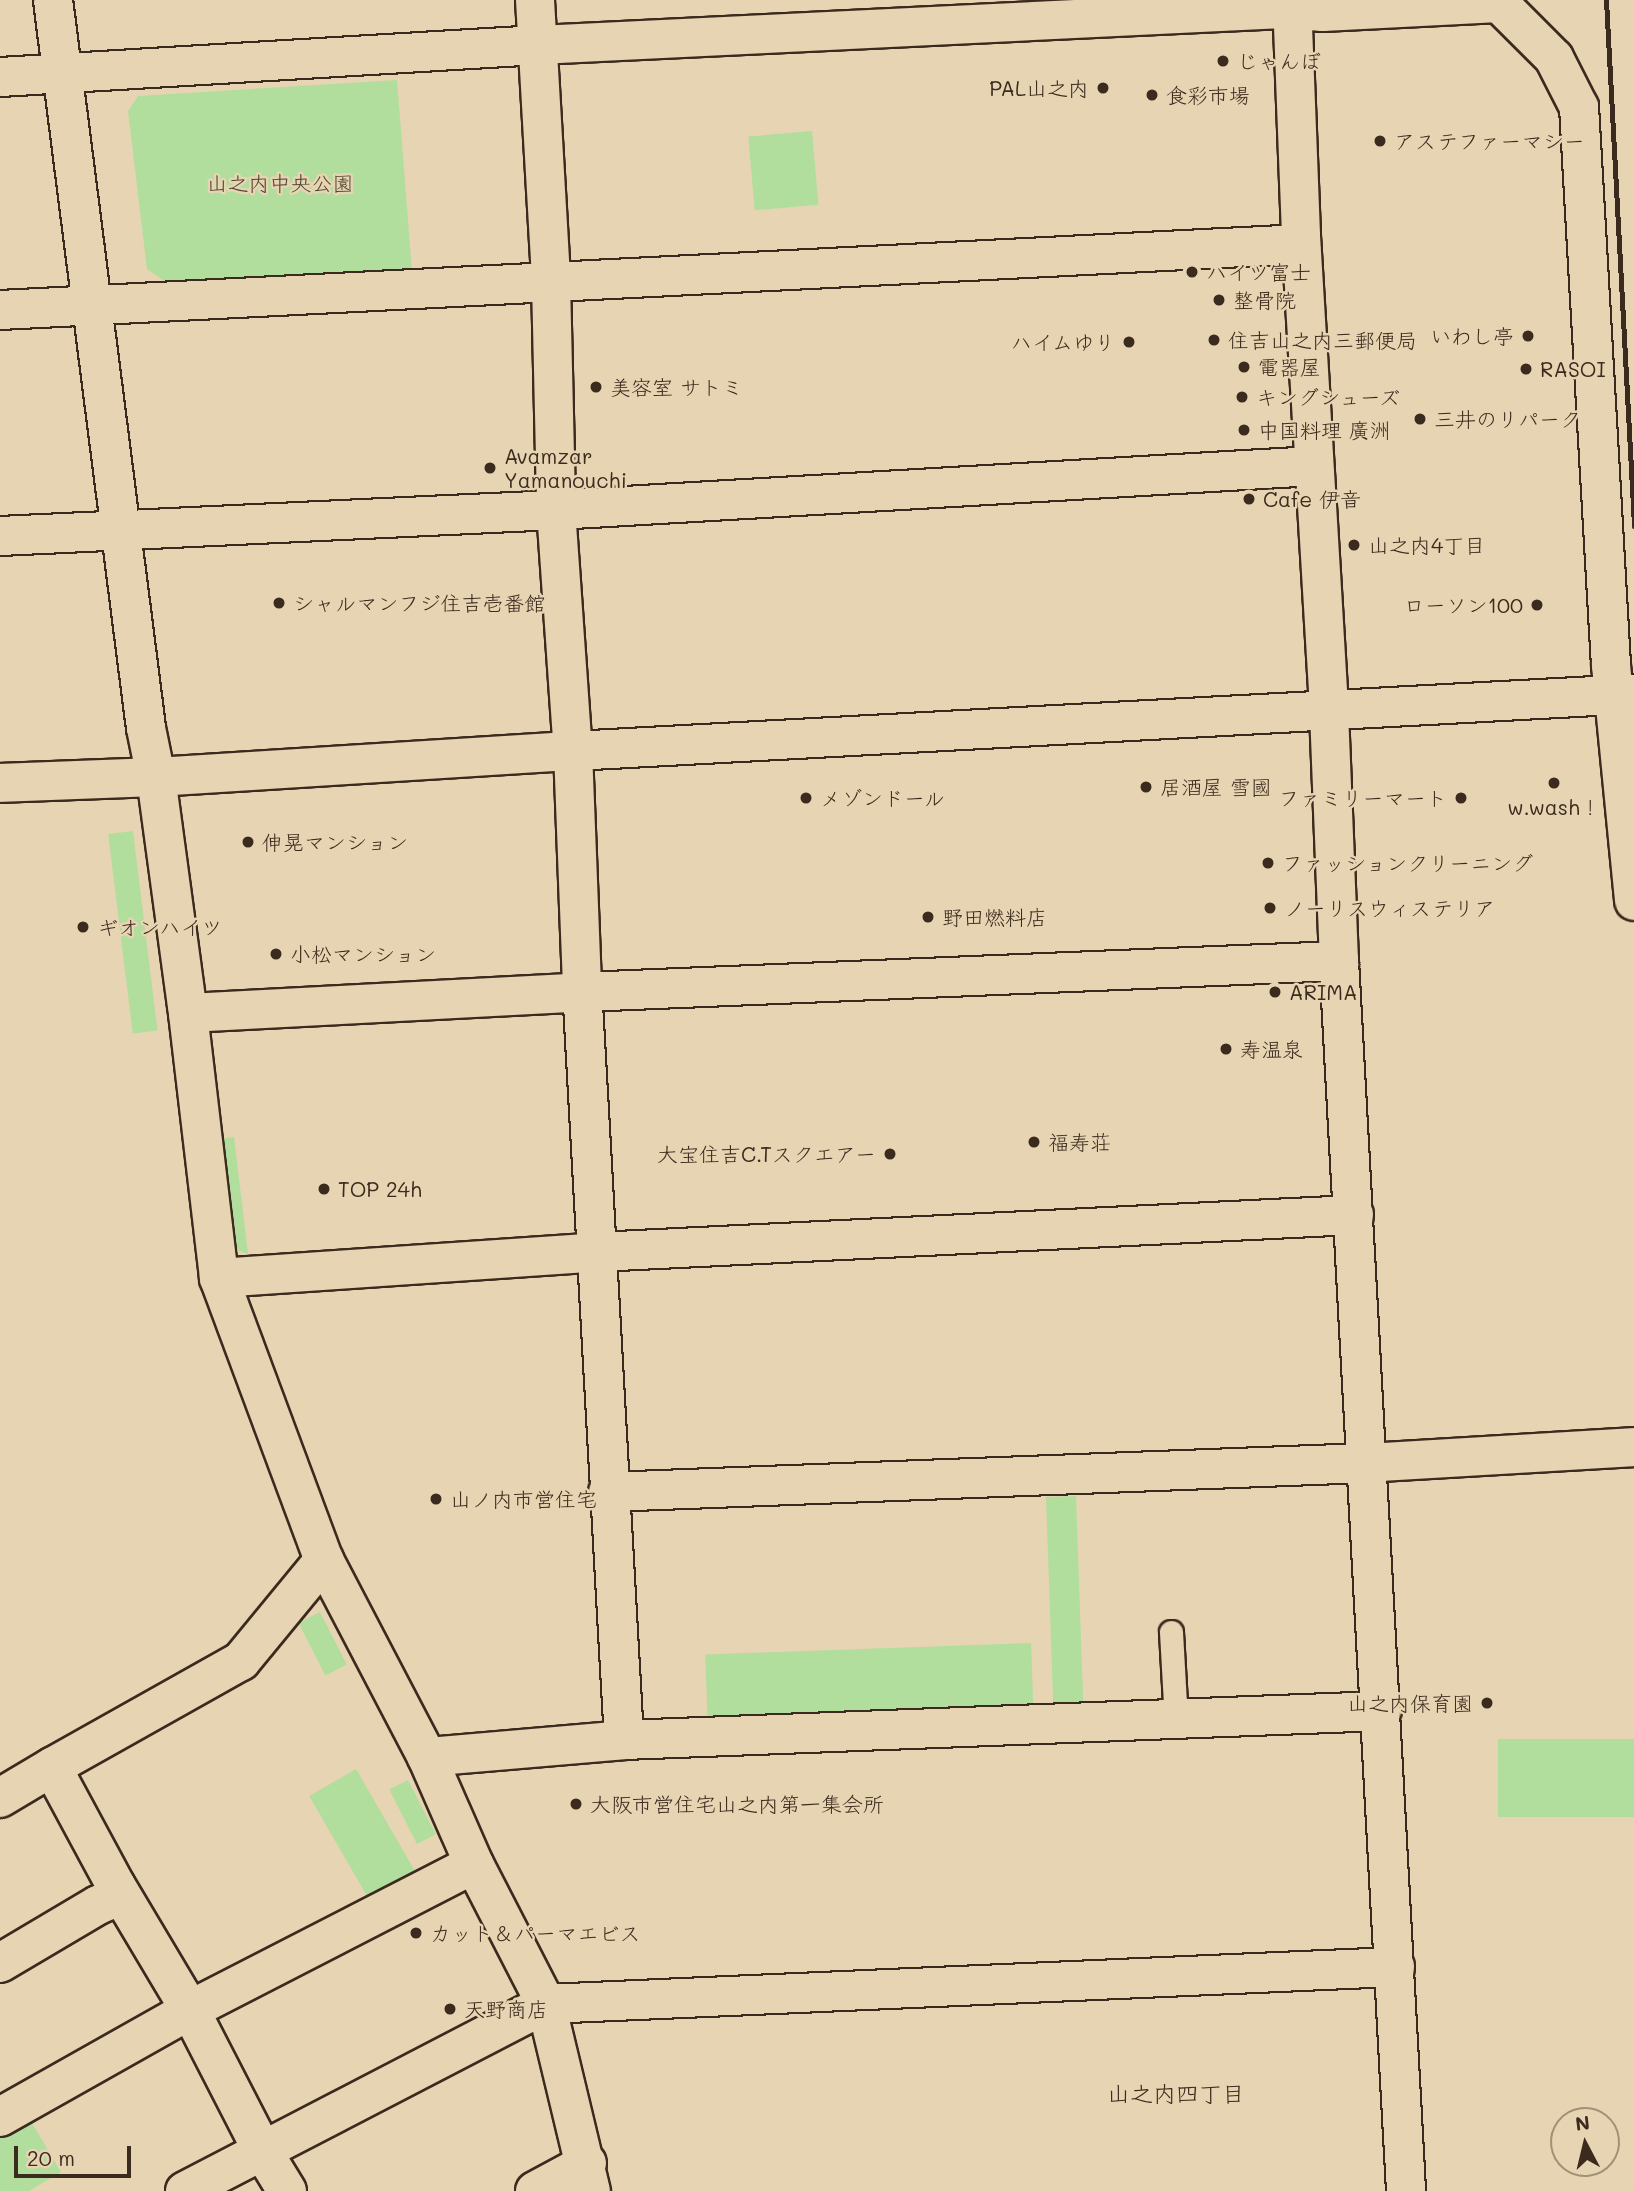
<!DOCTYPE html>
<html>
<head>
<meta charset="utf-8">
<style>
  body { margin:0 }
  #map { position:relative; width:1634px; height:2191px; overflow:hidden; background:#e7d4b2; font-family:Mali,"Klee One",sans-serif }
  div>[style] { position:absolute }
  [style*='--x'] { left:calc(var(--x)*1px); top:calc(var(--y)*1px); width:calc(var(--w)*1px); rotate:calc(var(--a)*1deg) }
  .green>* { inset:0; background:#b1de9d; transform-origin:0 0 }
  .roads { filter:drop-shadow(2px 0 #3b2a1e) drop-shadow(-2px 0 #3b2a1e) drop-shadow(0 2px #3b2a1e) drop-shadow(0 -2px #3b2a1e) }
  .lane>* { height:23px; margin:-11.5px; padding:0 11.5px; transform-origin:11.5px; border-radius:11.5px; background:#e7d4b2 }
  .street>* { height:38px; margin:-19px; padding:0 19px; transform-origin:19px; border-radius:19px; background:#e7d4b2 }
  .secondary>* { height:38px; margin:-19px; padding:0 19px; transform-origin:19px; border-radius:19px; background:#e7d4b2 }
  .rail>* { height:5px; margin:-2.5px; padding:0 2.5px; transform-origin:2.5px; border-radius:2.5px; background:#3b2a1e }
  .dots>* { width:19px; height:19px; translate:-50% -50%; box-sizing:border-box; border:4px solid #e7d4b2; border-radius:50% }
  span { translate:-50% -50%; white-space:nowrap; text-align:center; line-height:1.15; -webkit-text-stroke:5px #e7d4b2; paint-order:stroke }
  .poi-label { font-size:21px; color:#3b2a1e }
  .left { translate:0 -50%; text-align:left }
  .right { translate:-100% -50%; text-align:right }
  .park-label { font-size:21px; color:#4d4531 }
  .neighbourhood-label { font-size:23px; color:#3b2a1e }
  .north { position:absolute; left:1550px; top:2107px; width:70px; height:70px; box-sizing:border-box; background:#e7d4b2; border:2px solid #a29077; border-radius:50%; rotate:353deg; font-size:19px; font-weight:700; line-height:28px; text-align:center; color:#3b2a1e }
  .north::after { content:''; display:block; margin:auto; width:24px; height:32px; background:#3b2a1e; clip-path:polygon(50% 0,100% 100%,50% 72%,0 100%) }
  .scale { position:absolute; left:14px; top:2146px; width:117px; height:32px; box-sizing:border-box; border:4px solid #3b2a1e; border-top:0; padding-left:9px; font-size:21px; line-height:24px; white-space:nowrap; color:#3b2a1e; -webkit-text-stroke:5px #e7d4b2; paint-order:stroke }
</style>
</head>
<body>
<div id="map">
  <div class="green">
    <div style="clip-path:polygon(397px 80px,412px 272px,169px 284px,147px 269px,128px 111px,138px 96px)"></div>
    <div style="left:812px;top:131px;width:74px;height:64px;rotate:85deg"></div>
    <div style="left:133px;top:831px;width:201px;height:25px;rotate:83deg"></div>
    <div style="clip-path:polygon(234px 1137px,248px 1254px,237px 1250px,227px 1241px,209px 1140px)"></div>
    <div style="left:1076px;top:1496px;width:217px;height:30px;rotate:88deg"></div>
    <div style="left:320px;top:1612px;width:59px;height:24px;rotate:63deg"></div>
    <div style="left:1031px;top:1643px;width:70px;height:326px;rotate:88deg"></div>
    <div style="left:1634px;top:1739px;width:78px;height:136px;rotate:90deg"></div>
    <div style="left:356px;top:1769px;width:128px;height:54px;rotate:60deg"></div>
    <div style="left:408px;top:1780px;width:61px;height:21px;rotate:63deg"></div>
    <div style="clip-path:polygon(29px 2118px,61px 2172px,29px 2191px,0 2191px,0 2134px)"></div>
  </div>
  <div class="roads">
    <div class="lane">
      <div style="--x:1171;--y:1632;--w:89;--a:86.8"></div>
    </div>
    <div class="street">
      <div style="--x:535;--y:0;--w:281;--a:86.7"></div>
      <div style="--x:551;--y:281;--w:229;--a:88.7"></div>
      <div style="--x:556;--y:510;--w:242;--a:86"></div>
      <div style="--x:573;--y:751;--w:235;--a:87.8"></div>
      <div style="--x:582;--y:986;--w:755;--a:86.81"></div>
      <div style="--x:0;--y:77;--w:539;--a:-3.4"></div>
      <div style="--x:538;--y:45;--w:746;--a:-2.77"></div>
      <div style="--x:1283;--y:9;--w:40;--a:4.3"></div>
      <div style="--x:1323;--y:12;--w:176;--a:-2.9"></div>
      <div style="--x:1499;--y:3;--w:78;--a:45"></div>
      <div style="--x:1554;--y:58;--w:55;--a:63"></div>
      <div style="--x:1579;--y:107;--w:559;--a:86.72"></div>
      <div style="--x:1611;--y:665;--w:237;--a:84.4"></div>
      <div style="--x:0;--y:310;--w:1303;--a:-2.9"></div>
      <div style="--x:0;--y:536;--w:557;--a:-2.68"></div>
      <div style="--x:556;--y:510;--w:759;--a:-3.32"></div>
      <div style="--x:0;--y:783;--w:156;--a:-2.2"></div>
      <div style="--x:156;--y:777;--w:230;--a:82.3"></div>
      <div style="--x:187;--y:1005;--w:275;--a:83.3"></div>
      <div style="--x:219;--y:1278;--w:301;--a:69.6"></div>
      <div style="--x:324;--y:1560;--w:222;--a:62.4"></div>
      <div style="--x:427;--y:1757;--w:117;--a:66.3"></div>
      <div style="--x:474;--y:1864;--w:157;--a:62.8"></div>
      <div style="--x:546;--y:2004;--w:192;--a:76.5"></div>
      <div style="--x:188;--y:1013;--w:396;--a:-3"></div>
      <div style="--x:583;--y:992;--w:757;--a:-2.35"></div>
      <div style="--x:219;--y:1278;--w:379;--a:-3.9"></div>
      <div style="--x:597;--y:1252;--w:758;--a:-2.8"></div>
      <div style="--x:608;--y:1492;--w:758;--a:-2.19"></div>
      <div style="--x:1365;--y:1463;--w:269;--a:-3.4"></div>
      <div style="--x:427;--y:1757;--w:198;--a:-4.9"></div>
      <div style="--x:624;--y:1740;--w:758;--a:-2.19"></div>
      <div style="--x:0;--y:1798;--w:61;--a:-30.8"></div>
      <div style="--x:0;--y:1963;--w:114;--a:-30.6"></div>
      <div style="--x:98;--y:1905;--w:25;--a:-23"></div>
      <div style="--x:0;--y:2117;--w:218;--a:-29.4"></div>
      <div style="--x:190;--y:2010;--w:319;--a:-27.2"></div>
      <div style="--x:185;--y:2191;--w:407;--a:-27.4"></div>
      <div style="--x:546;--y:2004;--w:850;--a:-2.5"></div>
      <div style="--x:287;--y:2191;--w:48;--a:-121.4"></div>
      <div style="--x:262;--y:2150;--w:157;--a:-117.2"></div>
      <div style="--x:190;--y:2010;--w:144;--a:-120.8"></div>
      <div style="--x:116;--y:1886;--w:135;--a:-118.3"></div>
      <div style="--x:52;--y:1767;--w:217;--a:-29.3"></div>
      <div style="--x:241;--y:1661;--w:131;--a:-50.6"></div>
      <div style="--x:535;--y:2191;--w:59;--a:-28.3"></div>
    </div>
    <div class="secondary">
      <div style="--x:53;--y:0;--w:734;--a:82.72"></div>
      <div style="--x:146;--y:728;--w:50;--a:78.5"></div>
      <div style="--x:156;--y:777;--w:418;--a:-3.6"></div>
      <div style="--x:573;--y:751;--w:1063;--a:-3.08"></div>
      <div style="--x:1292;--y:0;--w:236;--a:87.8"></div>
      <div style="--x:1301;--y:236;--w:477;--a:86.6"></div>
      <div style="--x:1329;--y:712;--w:249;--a:87.7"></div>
      <div style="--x:1339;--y:961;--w:1232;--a:86.88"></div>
    </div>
  </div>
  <div class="rail">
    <div style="--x:1606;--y:0;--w:527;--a:86.95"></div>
  </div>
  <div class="dots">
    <div style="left:1223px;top:61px;background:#3b2a1e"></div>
    <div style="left:1103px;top:88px;background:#3b2a1e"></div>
    <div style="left:1152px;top:95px;background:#3b2a1e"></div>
    <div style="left:1380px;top:141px;background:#3b2a1e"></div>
    <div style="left:1192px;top:272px;background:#3b2a1e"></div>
    <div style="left:1219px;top:300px;background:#3b2a1e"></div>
    <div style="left:1528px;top:336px;background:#3b2a1e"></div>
    <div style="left:1214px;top:340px;background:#3b2a1e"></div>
    <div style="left:1129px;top:342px;background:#3b2a1e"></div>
    <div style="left:1244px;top:367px;background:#3b2a1e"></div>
    <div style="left:1526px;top:369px;background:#3b2a1e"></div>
    <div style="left:596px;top:387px;background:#3b2a1e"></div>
    <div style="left:1242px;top:397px;background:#3b2a1e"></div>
    <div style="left:1420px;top:419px;background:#3b2a1e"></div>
    <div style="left:1244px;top:430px;background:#3b2a1e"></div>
    <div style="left:490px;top:468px;background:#3b2a1e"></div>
    <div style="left:1249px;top:499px;background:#3b2a1e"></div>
    <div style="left:1354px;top:545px;background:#3b2a1e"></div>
    <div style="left:279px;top:603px;background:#3b2a1e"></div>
    <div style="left:1537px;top:605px;background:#3b2a1e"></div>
    <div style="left:1554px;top:783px;background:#3b2a1e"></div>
    <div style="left:1146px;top:787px;background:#3b2a1e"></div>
    <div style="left:806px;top:798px;background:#3b2a1e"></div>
    <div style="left:1461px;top:798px;background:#3b2a1e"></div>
    <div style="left:248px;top:842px;background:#3b2a1e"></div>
    <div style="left:1268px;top:863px;background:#3b2a1e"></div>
    <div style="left:1270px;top:908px;background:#3b2a1e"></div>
    <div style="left:928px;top:917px;background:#3b2a1e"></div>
    <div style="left:83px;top:927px;background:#3b2a1e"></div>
    <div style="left:276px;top:954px;background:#3b2a1e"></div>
    <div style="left:1275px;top:992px;background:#3b2a1e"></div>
    <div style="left:1226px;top:1049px;background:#3b2a1e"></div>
    <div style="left:1034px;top:1142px;background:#3b2a1e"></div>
    <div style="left:890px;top:1154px;background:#3b2a1e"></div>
    <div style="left:324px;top:1189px;background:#3b2a1e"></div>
    <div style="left:436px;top:1499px;background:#3b2a1e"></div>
    <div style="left:1487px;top:1703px;background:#3b2a1e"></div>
    <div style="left:576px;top:1804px;background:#3b2a1e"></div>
    <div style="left:416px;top:1933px;background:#3b2a1e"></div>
    <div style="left:450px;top:2009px;background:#3b2a1e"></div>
  </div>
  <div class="poi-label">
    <span class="left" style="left:1237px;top:61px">じゃんぼ</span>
    <span class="right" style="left:1089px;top:88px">PAL山之内</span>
    <span class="left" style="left:1166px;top:95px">食彩市場</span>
    <span class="left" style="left:1394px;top:141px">アステファーマシー</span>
    <span class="left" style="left:1206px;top:272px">ハイツ富士</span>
    <span class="left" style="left:1233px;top:300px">整骨院</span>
    <span class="right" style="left:1514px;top:336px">いわし亭</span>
    <span class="left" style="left:1228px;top:340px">住吉山之内三郵便局</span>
    <span class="right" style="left:1115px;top:342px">ハイムゆり</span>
    <span class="left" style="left:1258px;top:367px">電器屋</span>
    <span class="left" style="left:1540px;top:369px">RASOI</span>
    <span class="left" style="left:610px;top:387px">美容室 サトミ</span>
    <span class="left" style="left:1256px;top:397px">キングシューズ</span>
    <span class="left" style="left:1434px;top:419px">三井のリパーク</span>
    <span class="left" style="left:1258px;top:430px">中国料理 廣洲</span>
    <span class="left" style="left:504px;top:468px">Avamzar<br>Yamanouchi</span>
    <span class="left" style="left:1263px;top:499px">Cafe 伊音</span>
    <span class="left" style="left:1368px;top:545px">山之内4丁目</span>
    <span class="left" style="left:293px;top:603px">シャルマンフジ住吉壱番館</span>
    <span class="right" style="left:1523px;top:605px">ローソン100</span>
    <span class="left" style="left:1160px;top:787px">居酒屋 雪國</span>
    <span class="left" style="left:820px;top:798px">メゾンドール</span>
    <span class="right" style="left:1447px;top:798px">ファミリーマート</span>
    <span style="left:1554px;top:807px">w.wash！</span>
    <span class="left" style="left:262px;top:842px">伸晃マンション</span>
    <span class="left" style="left:1282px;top:863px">ファッションクリーニング</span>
    <span class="left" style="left:1284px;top:908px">ノーリスウィステリア</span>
    <span class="left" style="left:942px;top:917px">野田燃料店</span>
    <span class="left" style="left:97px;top:927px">ギオンハイツ</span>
    <span class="left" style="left:290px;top:954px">小松マンション</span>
    <span class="left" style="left:1289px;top:992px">ARIMA</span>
    <span class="left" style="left:1240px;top:1049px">寿温泉</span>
    <span class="left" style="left:1048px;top:1142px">福寿荘</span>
    <span class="right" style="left:876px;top:1154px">大宝住吉C.Tスクエアー</span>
    <span class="left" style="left:338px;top:1189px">TOP 24h</span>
    <span class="left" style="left:450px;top:1499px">山ノ内市営住宅</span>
    <span class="right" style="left:1473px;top:1703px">山之内保育園</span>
    <span class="left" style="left:590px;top:1804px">大阪市営住宅山之内第一集会所</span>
    <span class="left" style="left:430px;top:1933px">カット＆パーマエビス</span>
    <span class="left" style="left:464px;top:2009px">天野商店</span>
  </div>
  <div class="park-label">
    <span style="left:280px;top:183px">山之内中央公園</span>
  </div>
  <div class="neighbourhood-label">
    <span style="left:1176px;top:2093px">山之内四丁目</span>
  </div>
  <div class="north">N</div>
  <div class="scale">20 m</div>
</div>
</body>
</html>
